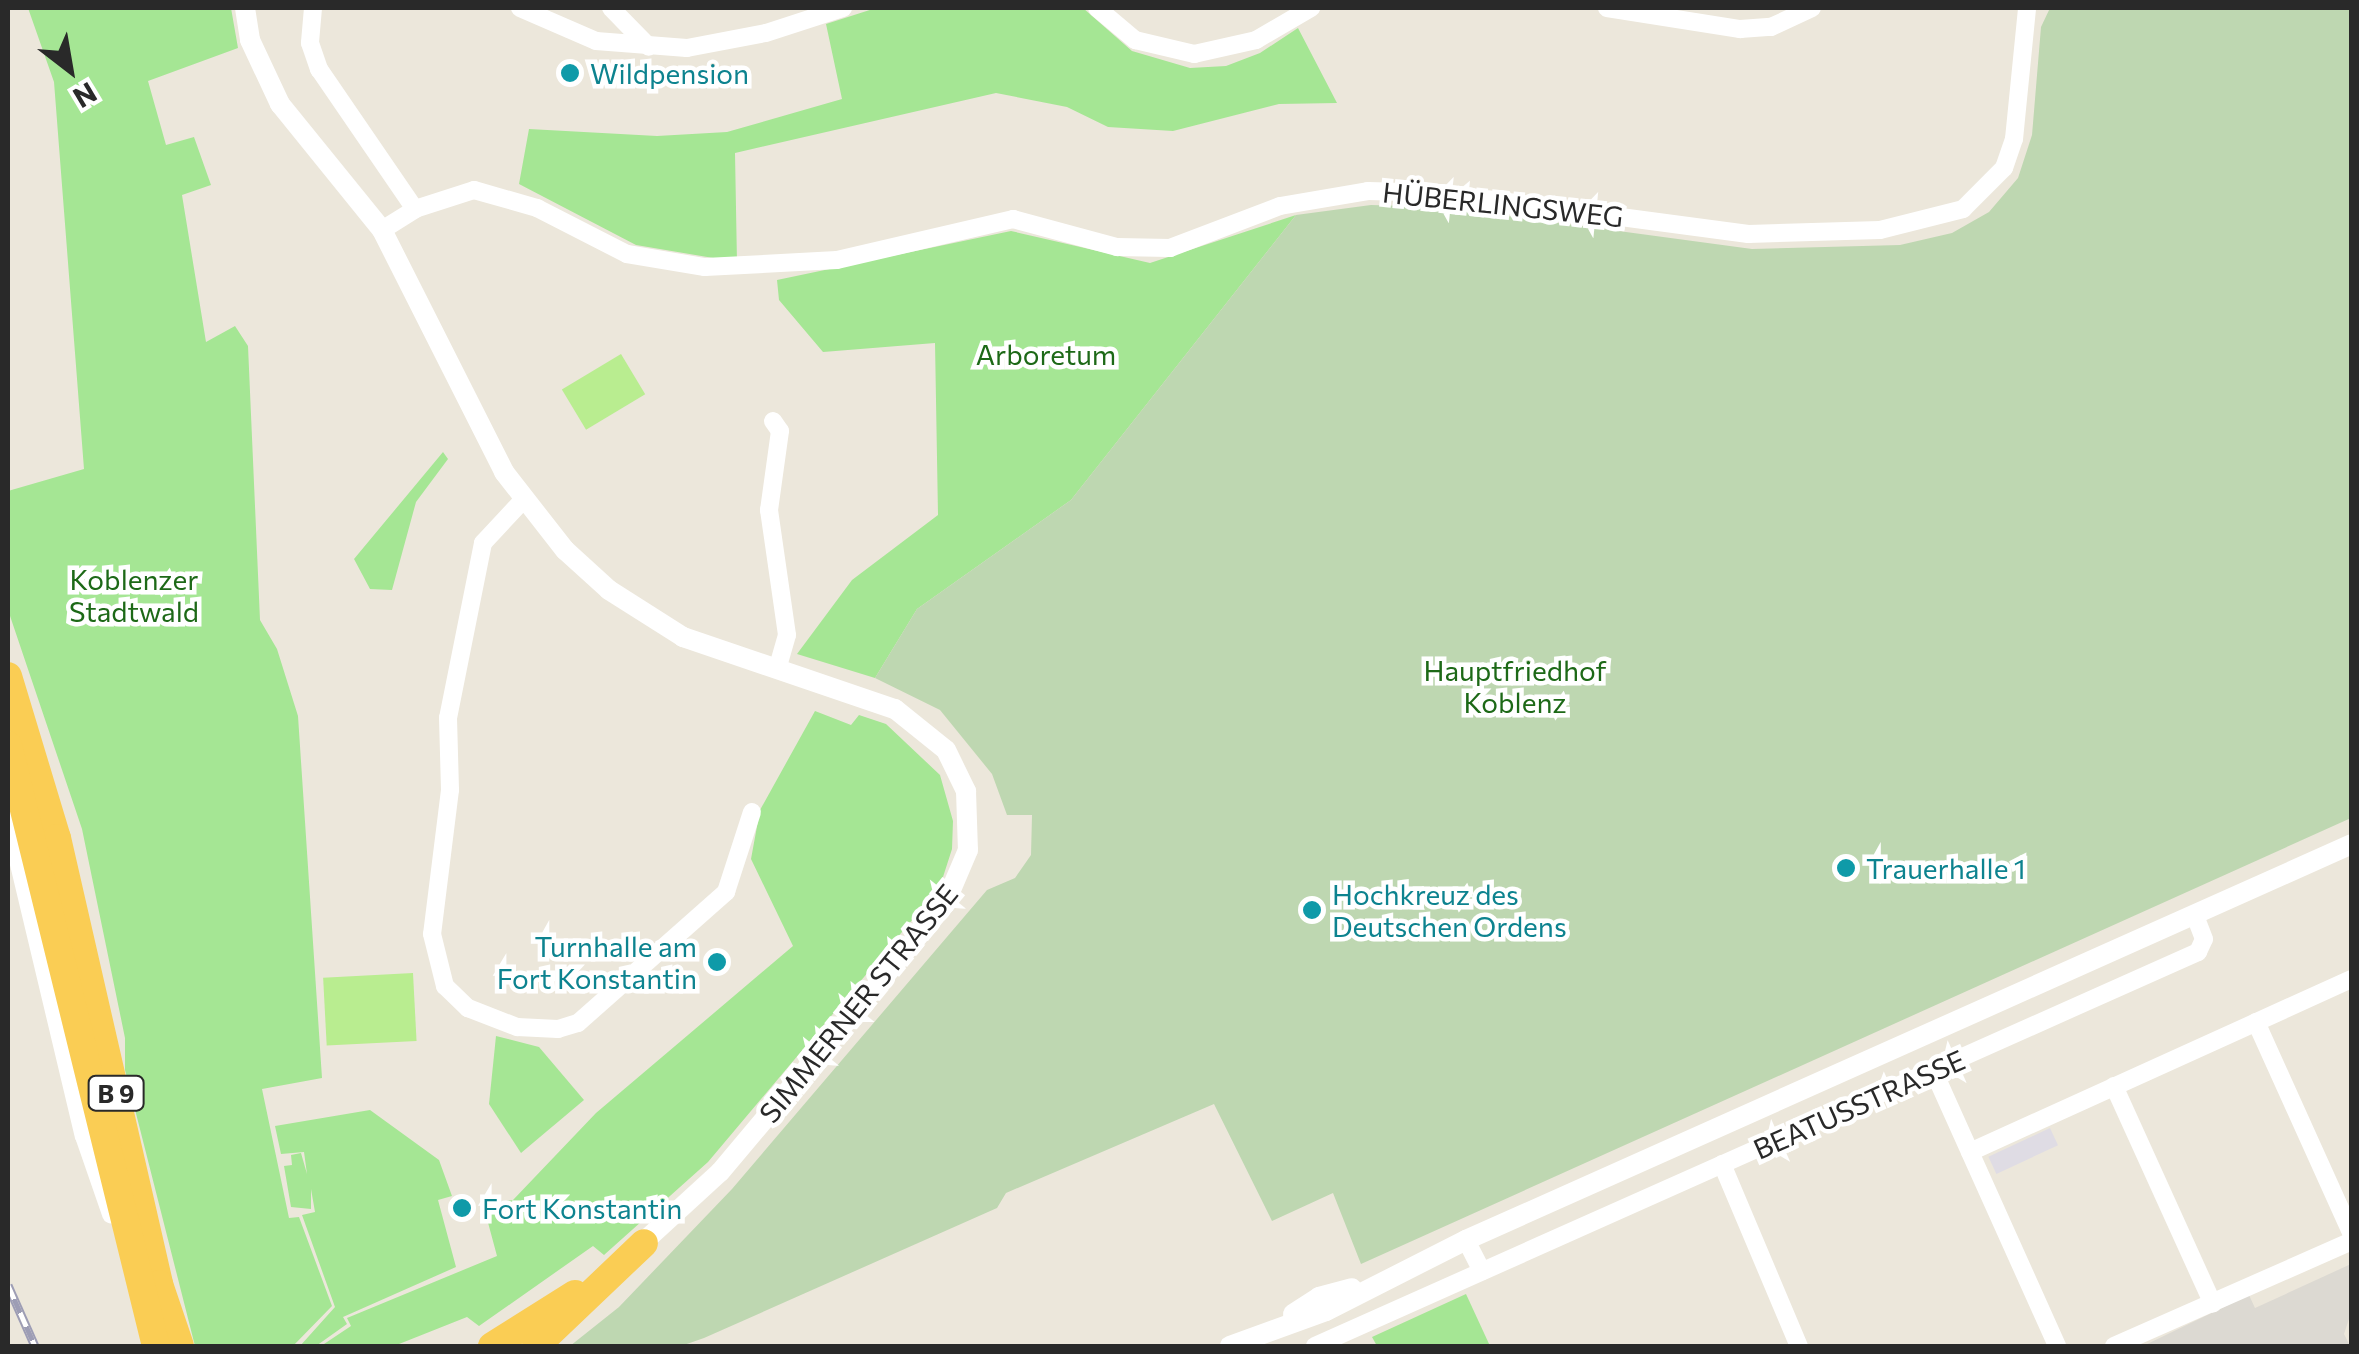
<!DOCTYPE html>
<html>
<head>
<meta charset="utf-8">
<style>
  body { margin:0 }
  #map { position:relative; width:2359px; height:1354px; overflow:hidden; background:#ece7db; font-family:Commissioner,sans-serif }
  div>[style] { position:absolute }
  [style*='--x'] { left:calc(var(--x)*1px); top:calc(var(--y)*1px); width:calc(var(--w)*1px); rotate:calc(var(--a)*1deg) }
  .industrial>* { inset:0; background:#dfdce4; transform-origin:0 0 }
  .green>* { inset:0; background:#a5e694 }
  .cemetery>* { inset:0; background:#bed7b1 }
  .pitch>* { inset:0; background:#b9ed90; transform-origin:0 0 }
  .plaza>* { inset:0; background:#dcd9d2 }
  .minor>* { height:18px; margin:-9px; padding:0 9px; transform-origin:9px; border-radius:9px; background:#fff }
  .tertiary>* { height:20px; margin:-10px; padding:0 10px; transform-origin:10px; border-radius:10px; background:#fff }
  .trunk>* { height:28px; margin:-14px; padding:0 14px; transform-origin:14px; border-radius:14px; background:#facd54 }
  .rail>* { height:9px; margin-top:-4.5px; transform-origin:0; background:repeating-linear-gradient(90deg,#fff 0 15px,#9d9db5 0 30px); box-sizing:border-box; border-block:2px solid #9d9db5 }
  .dots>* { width:28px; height:28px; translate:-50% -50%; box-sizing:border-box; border:5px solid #fff; border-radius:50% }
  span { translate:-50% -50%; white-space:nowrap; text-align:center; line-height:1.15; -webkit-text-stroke:9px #fff; paint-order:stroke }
  .shield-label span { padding:2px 8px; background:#fff; border:2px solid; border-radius:8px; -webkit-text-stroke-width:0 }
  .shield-label { font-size:25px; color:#292929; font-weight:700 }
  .culture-label { font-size:28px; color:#0d838f }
  .left { translate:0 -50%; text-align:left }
  .right { translate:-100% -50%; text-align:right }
  .street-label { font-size:28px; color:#292929 }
  .park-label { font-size:28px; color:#1d6917 }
  .frame { position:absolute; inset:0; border:10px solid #292929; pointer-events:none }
  .north { position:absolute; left:20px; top:20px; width:100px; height:100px; -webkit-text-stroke:8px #fff; paint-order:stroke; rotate:149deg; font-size:28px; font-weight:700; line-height:40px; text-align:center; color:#292929 }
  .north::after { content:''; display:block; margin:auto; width:35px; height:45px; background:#292929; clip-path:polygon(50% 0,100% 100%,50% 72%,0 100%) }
</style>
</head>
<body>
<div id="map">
  <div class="industrial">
    <div style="left:2050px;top:1128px;width:19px;height:68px;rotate:65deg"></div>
  </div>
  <div class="green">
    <div style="clip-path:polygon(28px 8px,231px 8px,238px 48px,148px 81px,166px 145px,194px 137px,211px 185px,182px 195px,206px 342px,235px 326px,248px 346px,260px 620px,277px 649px,298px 716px,322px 1078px,262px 1089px,289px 1218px,299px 1217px,332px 1306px,293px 1346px,195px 1346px,125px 1070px,125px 1038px,82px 829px,8px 610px,8px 491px,84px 469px,54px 82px)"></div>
    <div style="clip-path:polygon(876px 8px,1083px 8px,1132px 51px,1190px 68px,1226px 66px,1260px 53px,1298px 28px,1337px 103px,1279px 104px,1173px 131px,1108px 127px,1067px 107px,996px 93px,735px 153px,737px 262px,636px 245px,519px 184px,529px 129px,657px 136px,727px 132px,842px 99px,826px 24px)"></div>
    <div style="clip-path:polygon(1296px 215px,1071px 500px,917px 609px,875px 678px,797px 654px,852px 580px,938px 515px,935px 343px,823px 352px,779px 300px,777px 280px,1011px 231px,1150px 263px)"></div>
    <div style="clip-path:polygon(443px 452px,448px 459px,416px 502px,392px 590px,370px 589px,354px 559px)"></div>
    <div style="clip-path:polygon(815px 711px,851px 725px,859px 715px,886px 724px,940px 775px,953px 821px,952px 849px,943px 877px,918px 913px,708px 1162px,604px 1255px,593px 1246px,479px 1326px,467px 1317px,394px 1346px,321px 1346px,351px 1326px,347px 1318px,497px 1256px,483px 1204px,513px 1200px,596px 1113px,793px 946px,751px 859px,760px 810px)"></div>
    <div style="clip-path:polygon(496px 1036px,539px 1047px,584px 1100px,521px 1153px,489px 1104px)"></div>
    <div style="clip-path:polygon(370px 1110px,439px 1160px,452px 1196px,438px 1200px,456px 1267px,343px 1317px,347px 1324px,316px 1346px,300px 1346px,335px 1307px,302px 1215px,315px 1212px,311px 1189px,311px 1209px,291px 1207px,284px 1166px,292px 1165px,291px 1155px,301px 1153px,307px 1174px,304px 1152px,281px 1154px,275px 1126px)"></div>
    <div style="clip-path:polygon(1466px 1294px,1490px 1346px,1377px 1346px,1372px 1337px)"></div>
  </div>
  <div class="cemetery">
    <div style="clip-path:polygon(2050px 8px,2351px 8px,2351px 818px,1361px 1264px,1333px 1193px,1272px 1221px,1214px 1104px,1006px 1193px,997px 1208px,704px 1338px,681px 1346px,570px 1346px,619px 1307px,732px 1189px,987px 890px,1015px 878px,1031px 855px,1032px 815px,1007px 815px,992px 774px,940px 710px,875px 678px,917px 609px,1071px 500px,1296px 215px,1371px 205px,1440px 207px,1752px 249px,1900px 245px,1952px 233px,1989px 212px,2018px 178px,2032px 135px,2041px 27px)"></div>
  </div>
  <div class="pitch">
    <div style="left:621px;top:354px;width:47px;height:69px;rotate:59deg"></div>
    <div style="left:413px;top:973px;width:68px;height:90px;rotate:87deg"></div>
  </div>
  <div class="plaza">
    <div style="clip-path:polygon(2351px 1264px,2351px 1313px,2344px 1334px,2350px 1346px,2143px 1346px,2249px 1295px,2255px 1308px)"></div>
  </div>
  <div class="minor">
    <div style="--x:313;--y:8;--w:35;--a:95"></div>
    <div style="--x:310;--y:43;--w:28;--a:71"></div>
    <div style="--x:319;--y:69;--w:170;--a:55.6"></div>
    <div style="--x:520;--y:8;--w:83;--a:23.5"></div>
    <div style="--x:596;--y:41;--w:91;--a:4.4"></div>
    <div style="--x:687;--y:48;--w:80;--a:-10.8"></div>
    <div style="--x:766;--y:33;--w:81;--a:-18"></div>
    <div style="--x:611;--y:8;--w:54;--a:45.7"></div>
    <div style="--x:1097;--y:8;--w:50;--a:40.1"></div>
    <div style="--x:1135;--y:40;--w:61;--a:13.3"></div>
    <div style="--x:1194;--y:54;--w:64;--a:-12.7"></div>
    <div style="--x:1256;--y:40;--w:64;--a:-30.2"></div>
    <div style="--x:1607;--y:8;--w:135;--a:9"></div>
    <div style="--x:1740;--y:29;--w:31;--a:-4"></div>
    <div style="--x:1771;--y:27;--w:45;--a:-24.9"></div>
    <div style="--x:382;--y:230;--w:39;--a:-32"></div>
    <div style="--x:415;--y:209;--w:62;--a:-17.9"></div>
    <div style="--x:474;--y:190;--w:66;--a:15.9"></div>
    <div style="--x:537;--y:208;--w:101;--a:27.1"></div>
    <div style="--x:627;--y:254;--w:79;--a:9.5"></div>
    <div style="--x:705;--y:267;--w:132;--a:-3"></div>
    <div style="--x:837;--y:260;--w:181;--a:-13.1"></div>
    <div style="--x:1013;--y:219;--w:108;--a:15.1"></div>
    <div style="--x:1117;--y:247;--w:53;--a:1.1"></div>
    <div style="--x:1170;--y:248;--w:118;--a:-20.9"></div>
    <div style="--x:1280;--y:206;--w:89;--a:-9.7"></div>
    <div style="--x:1368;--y:191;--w:73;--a:1.6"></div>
    <div style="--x:1441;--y:193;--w:310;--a:7.6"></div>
    <div style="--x:1748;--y:234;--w:132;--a:-1.7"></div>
    <div style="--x:1880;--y:230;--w:86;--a:-14.2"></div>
    <div style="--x:1963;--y:209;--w:58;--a:-45"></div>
    <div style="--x:2004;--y:168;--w:31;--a:-71"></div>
    <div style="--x:2014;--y:139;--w:132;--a:-84.3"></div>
    <div style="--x:773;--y:421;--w:12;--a:55"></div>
    <div style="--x:780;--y:431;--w:80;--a:97.9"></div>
    <div style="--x:769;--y:510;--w:126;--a:81.8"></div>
    <div style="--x:787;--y:635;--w:35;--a:106"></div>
    <div style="--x:524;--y:499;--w:60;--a:133"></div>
    <div style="--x:483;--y:543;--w:178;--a:101.3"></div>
    <div style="--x:448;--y:718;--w:72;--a:88.4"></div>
    <div style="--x:450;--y:790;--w:145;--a:97.1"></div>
    <div style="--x:432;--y:934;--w:54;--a:76"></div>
    <div style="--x:445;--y:986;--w:32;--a:44"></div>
    <div style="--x:468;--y:1008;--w:53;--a:21.2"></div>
    <div style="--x:517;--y:1027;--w:41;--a:2.8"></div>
    <div style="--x:558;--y:1029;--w:21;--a:-17"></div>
    <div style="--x:578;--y:1023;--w:198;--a:-41.5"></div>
    <div style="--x:726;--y:892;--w:84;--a:-72"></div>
    <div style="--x:8;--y:818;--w:327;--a:76.6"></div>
    <div style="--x:84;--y:1136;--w:83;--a:70.9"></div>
    <div style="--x:2256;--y:1022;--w:234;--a:65.7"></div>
    <div style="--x:1934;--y:1072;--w:300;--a:65.8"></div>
    <div style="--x:2114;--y:1086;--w:239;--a:65.6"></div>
    <div style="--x:1970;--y:1152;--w:419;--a:-24.4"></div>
    <div style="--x:1722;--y:1164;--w:198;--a:67.1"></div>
    <div style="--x:1466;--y:1240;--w:35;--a:63"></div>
    <div style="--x:1315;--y:1346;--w:967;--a:-24.05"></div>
    <div style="--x:2198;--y:952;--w:14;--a:-65"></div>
    <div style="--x:2204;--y:939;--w:25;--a:-111"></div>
    <div style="--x:2114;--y:1346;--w:260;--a:-23.8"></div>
  </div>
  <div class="tertiary">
    <div style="--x:245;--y:8;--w:32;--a:81"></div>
    <div style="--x:250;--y:40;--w:71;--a:64.9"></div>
    <div style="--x:280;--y:104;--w:162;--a:51"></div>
    <div style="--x:382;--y:230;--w:271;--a:63.2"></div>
    <div style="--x:504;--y:472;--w:99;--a:52"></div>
    <div style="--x:565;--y:550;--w:59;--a:42.3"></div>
    <div style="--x:609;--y:590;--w:88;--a:32.4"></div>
    <div style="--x:683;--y:637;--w:224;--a:18.8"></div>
    <div style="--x:895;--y:709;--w:65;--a:38.8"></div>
    <div style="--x:946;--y:750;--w:46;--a:64"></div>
    <div style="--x:966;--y:791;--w:59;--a:88.1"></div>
    <div style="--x:968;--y:850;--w:59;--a:113.1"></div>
    <div style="--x:945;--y:904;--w:350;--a:130"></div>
    <div style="--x:720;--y:1172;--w:115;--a:137.5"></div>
    <div style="--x:1293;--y:1314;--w:31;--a:-33"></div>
    <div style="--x:1319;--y:1297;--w:34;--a:-15"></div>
    <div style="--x:1230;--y:1346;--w:102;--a:-20"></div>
    <div style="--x:1326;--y:1311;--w:157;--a:-26.9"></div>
    <div style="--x:1466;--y:1240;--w:970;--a:-24.08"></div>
  </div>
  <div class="trunk">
    <div style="--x:8;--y:676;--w:169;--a:73.2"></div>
    <div style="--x:57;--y:838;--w:458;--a:77.1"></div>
    <div style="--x:159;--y:1284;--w:65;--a:71.3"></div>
    <div style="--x:8;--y:745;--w:619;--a:76.17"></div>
    <div style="--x:492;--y:1346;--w:98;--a:-32.1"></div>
    <div style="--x:536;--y:1346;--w:149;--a:-43.6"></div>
  </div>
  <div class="rail">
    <div style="--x:8;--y:1285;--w:67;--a:66.1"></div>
  </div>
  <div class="dots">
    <div style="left:570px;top:73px;background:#0f9aa8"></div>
    <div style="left:1846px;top:868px;background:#0f9aa8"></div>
    <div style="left:1312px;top:910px;background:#0f9aa8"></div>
    <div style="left:717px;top:962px;background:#0f9aa8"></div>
    <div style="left:462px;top:1208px;background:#0f9aa8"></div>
  </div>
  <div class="shield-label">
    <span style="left:116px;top:1093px">B 9</span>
  </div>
  <div class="culture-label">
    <span class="left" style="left:590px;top:73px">Wildpension</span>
    <span class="left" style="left:1866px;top:868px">Trauerhalle 1</span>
    <span class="left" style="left:1332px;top:910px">Hochkreuz des<br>Deutschen Ordens</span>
    <span class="right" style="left:697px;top:962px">Turnhalle am<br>Fort Konstantin</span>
    <span class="left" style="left:482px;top:1208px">Fort Konstantin</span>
  </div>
  <div class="street-label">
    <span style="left:1503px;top:204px;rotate:6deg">HÜBERLINGSWEG</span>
    <span style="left:858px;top:1003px;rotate:-51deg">SIMMERNER STRASSE</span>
    <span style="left:1859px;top:1104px;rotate:-24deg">BEATUSSTRASSE</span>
  </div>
  <div class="park-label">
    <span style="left:1046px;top:354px">Arboretum</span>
    <span style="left:134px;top:595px">Koblenzer<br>Stadtwald</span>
    <span style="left:1515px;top:686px">Hauptfriedhof<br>Koblenz</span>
  </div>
  <div class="frame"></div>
  <div class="north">N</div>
</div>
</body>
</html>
